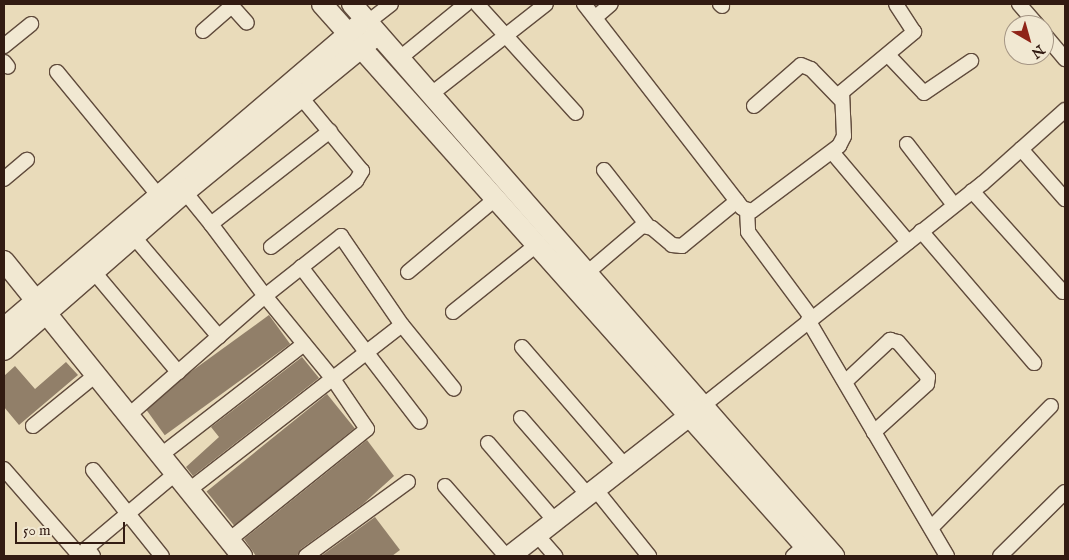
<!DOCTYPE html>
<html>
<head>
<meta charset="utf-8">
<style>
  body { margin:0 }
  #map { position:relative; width:1069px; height:560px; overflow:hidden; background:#e9dbba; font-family:"IM FELL English",serif }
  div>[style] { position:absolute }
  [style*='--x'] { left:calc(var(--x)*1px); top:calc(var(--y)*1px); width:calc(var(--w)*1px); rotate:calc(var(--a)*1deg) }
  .building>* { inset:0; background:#917f69; transform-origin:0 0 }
  .roads { filter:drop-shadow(1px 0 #604b3c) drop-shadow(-1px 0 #604b3c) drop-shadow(0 1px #604b3c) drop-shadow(0 -1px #604b3c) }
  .street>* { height:14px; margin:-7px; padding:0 7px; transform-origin:7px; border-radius:7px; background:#f1e8d2 }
  .secondary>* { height:20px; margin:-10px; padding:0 10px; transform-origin:10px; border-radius:10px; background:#f1e8d2 }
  span { translate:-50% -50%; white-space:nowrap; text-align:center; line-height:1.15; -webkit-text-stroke:4px #f1e8d2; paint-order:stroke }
  .frame { position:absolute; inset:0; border:5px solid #321b12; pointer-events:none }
  .north { position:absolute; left:1004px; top:15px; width:50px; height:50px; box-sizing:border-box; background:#f1e8d2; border:1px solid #a59685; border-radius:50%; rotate:142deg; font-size:14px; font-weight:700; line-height:20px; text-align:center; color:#321b12 }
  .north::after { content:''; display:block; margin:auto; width:18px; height:22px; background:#8f2418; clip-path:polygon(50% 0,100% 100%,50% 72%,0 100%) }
  .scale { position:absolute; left:15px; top:522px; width:110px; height:22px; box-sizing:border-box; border:2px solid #321b12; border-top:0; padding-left:6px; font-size:15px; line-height:18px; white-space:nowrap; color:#321b12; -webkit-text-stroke:4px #f1e8d2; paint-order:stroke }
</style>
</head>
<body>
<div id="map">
  <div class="building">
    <div style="left:269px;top:315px;width:36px;height:155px;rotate:54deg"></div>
    <div style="clip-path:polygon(302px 357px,319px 378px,193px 476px,186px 467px,219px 437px,211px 427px)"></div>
    <div style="clip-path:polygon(66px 362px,78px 375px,19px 425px,4px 407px,4px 376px,15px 366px,35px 389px)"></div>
    <div style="left:327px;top:394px;width:44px;height:155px;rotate:51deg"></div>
    <div style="clip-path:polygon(367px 440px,394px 476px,363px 504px,301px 549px,297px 556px,256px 556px,244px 539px)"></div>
    <div style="clip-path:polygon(375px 517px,400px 550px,392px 556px,321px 556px)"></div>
  </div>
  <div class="roads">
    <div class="street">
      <div style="--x:230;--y:4;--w:25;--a:48"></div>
      <div style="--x:477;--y:4;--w:147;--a:47.8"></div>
      <div style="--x:584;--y:4;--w:258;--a:52.2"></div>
      <div style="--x:742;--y:208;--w:10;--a:17"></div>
      <div style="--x:752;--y:211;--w:109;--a:-36.8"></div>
      <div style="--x:839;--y:146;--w:11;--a:-63"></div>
      <div style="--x:844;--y:136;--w:44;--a:-92.6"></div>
      <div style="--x:842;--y:92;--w:94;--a:-39.8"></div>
      <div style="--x:914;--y:32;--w:33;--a:-123"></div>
      <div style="--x:720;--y:4;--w:3;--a:45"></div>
      <div style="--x:1019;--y:4;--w:28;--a:49"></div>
      <div style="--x:597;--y:16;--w:18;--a:-41"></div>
      <div style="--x:368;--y:22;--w:29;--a:-38"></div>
      <div style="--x:203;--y:31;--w:38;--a:-41"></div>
      <div style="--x:1044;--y:34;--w:33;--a:50"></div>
      <div style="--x:4;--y:46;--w:35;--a:-39"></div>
      <div style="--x:888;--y:55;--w:52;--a:46.5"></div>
      <div style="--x:924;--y:93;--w:57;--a:-34.2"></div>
      <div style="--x:400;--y:58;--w:85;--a:-39.3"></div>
      <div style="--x:4;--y:62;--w:6;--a:51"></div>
      <div style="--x:57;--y:72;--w:159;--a:50.6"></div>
      <div style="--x:430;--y:95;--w:147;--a:-38.1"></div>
      <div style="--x:754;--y:106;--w:62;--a:-41.1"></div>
      <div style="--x:801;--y:65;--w:11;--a:22"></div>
      <div style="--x:811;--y:69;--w:42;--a:46"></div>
      <div style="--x:907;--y:144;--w:77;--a:52.4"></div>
      <div style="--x:1021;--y:149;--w:67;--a:48.7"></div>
      <div style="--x:832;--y:152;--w:118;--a:49.8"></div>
      <div style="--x:604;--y:170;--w:70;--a:52"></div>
      <div style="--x:4;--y:179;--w:30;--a:-40"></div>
      <div style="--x:972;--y:191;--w:136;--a:48"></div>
      <div style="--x:185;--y:192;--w:41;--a:50.9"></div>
      <div style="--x:747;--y:210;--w:22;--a:87"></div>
      <div style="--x:748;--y:232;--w:106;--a:53.5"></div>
      <div style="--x:921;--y:231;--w:174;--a:49.4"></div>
      <div style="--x:134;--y:237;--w:131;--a:49.6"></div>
      <div style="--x:271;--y:247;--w:108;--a:-37.8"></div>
      <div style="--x:356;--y:181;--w:12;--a:-59"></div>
      <div style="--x:362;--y:171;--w:105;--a:-129.6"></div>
      <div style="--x:301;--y:267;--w:195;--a:52.5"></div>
      <div style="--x:94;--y:272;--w:131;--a:50"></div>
      <div style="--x:408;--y:272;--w:112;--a:-39.9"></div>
      <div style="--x:588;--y:272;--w:71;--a:-40.4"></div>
      <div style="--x:642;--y:226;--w:10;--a:11"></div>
      <div style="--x:652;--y:228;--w:26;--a:40"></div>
      <div style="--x:672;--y:245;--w:10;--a:6"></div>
      <div style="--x:682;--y:246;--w:71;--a:-39.3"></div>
      <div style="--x:453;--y:312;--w:105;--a:-38.8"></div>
      <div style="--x:808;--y:320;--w:274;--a:59.5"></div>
      <div style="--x:522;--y:347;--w:157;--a:49.1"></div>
      <div style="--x:845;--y:382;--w:62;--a:-43"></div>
      <div style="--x:890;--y:340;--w:8;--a:14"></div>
      <div style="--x:898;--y:342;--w:46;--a:49.4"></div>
      <div style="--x:928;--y:377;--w:7;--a:98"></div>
      <div style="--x:927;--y:384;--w:72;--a:137.8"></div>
      <div style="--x:705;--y:404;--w:355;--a:-38.5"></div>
      <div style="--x:983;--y:183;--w:110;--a:-41.7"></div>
      <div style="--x:129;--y:415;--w:181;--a:-41.2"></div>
      <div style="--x:265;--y:296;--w:90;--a:-126.9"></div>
      <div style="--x:211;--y:224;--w:151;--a:-38"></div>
      <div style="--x:521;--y:418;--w:102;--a:49"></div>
      <div style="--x:33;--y:426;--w:82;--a:-39.1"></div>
      <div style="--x:488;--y:443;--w:103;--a:49.3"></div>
      <div style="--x:161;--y:455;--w:181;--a:-37.8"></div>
      <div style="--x:4;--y:469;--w:116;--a:48.9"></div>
      <div style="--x:93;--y:470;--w:110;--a:51.3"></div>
      <div style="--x:445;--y:486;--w:93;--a:48.9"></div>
      <div style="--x:189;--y:490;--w:269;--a:-37.8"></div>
      <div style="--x:596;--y:490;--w:85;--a:51.2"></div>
      <div style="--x:931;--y:528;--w:171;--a:-45.5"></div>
      <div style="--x:537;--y:535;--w:28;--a:49"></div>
      <div style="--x:229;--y:540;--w:177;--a:-38.8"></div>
      <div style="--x:367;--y:429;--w:60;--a:-124.2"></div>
      <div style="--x:333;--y:379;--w:107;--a:-129.3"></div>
      <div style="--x:265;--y:296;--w:97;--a:-38.3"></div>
      <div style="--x:341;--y:236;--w:108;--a:55.6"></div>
      <div style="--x:402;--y:325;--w:82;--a:50.9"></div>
      <div style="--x:93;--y:556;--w:10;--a:-127"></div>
      <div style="--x:87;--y:548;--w:116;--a:-40.1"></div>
      <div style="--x:306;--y:556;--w:126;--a:-36"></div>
      <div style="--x:793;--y:556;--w:16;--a:-40"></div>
      <div style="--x:1000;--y:556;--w:91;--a:-44.6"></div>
    </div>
    <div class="secondary">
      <div style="--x:322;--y:4;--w:739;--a:48.29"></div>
      <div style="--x:352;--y:4;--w:733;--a:48.87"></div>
      <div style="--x:4;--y:261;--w:379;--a:51.1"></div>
      <div style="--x:4;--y:328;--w:465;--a:-40.5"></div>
      <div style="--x:4;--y:350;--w:240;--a:-41.1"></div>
      <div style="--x:185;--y:192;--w:240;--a:-39.3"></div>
      <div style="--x:510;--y:556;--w:237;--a:-38"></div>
    </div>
  </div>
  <div class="frame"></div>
  <div class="north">N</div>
  <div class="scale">50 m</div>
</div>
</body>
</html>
